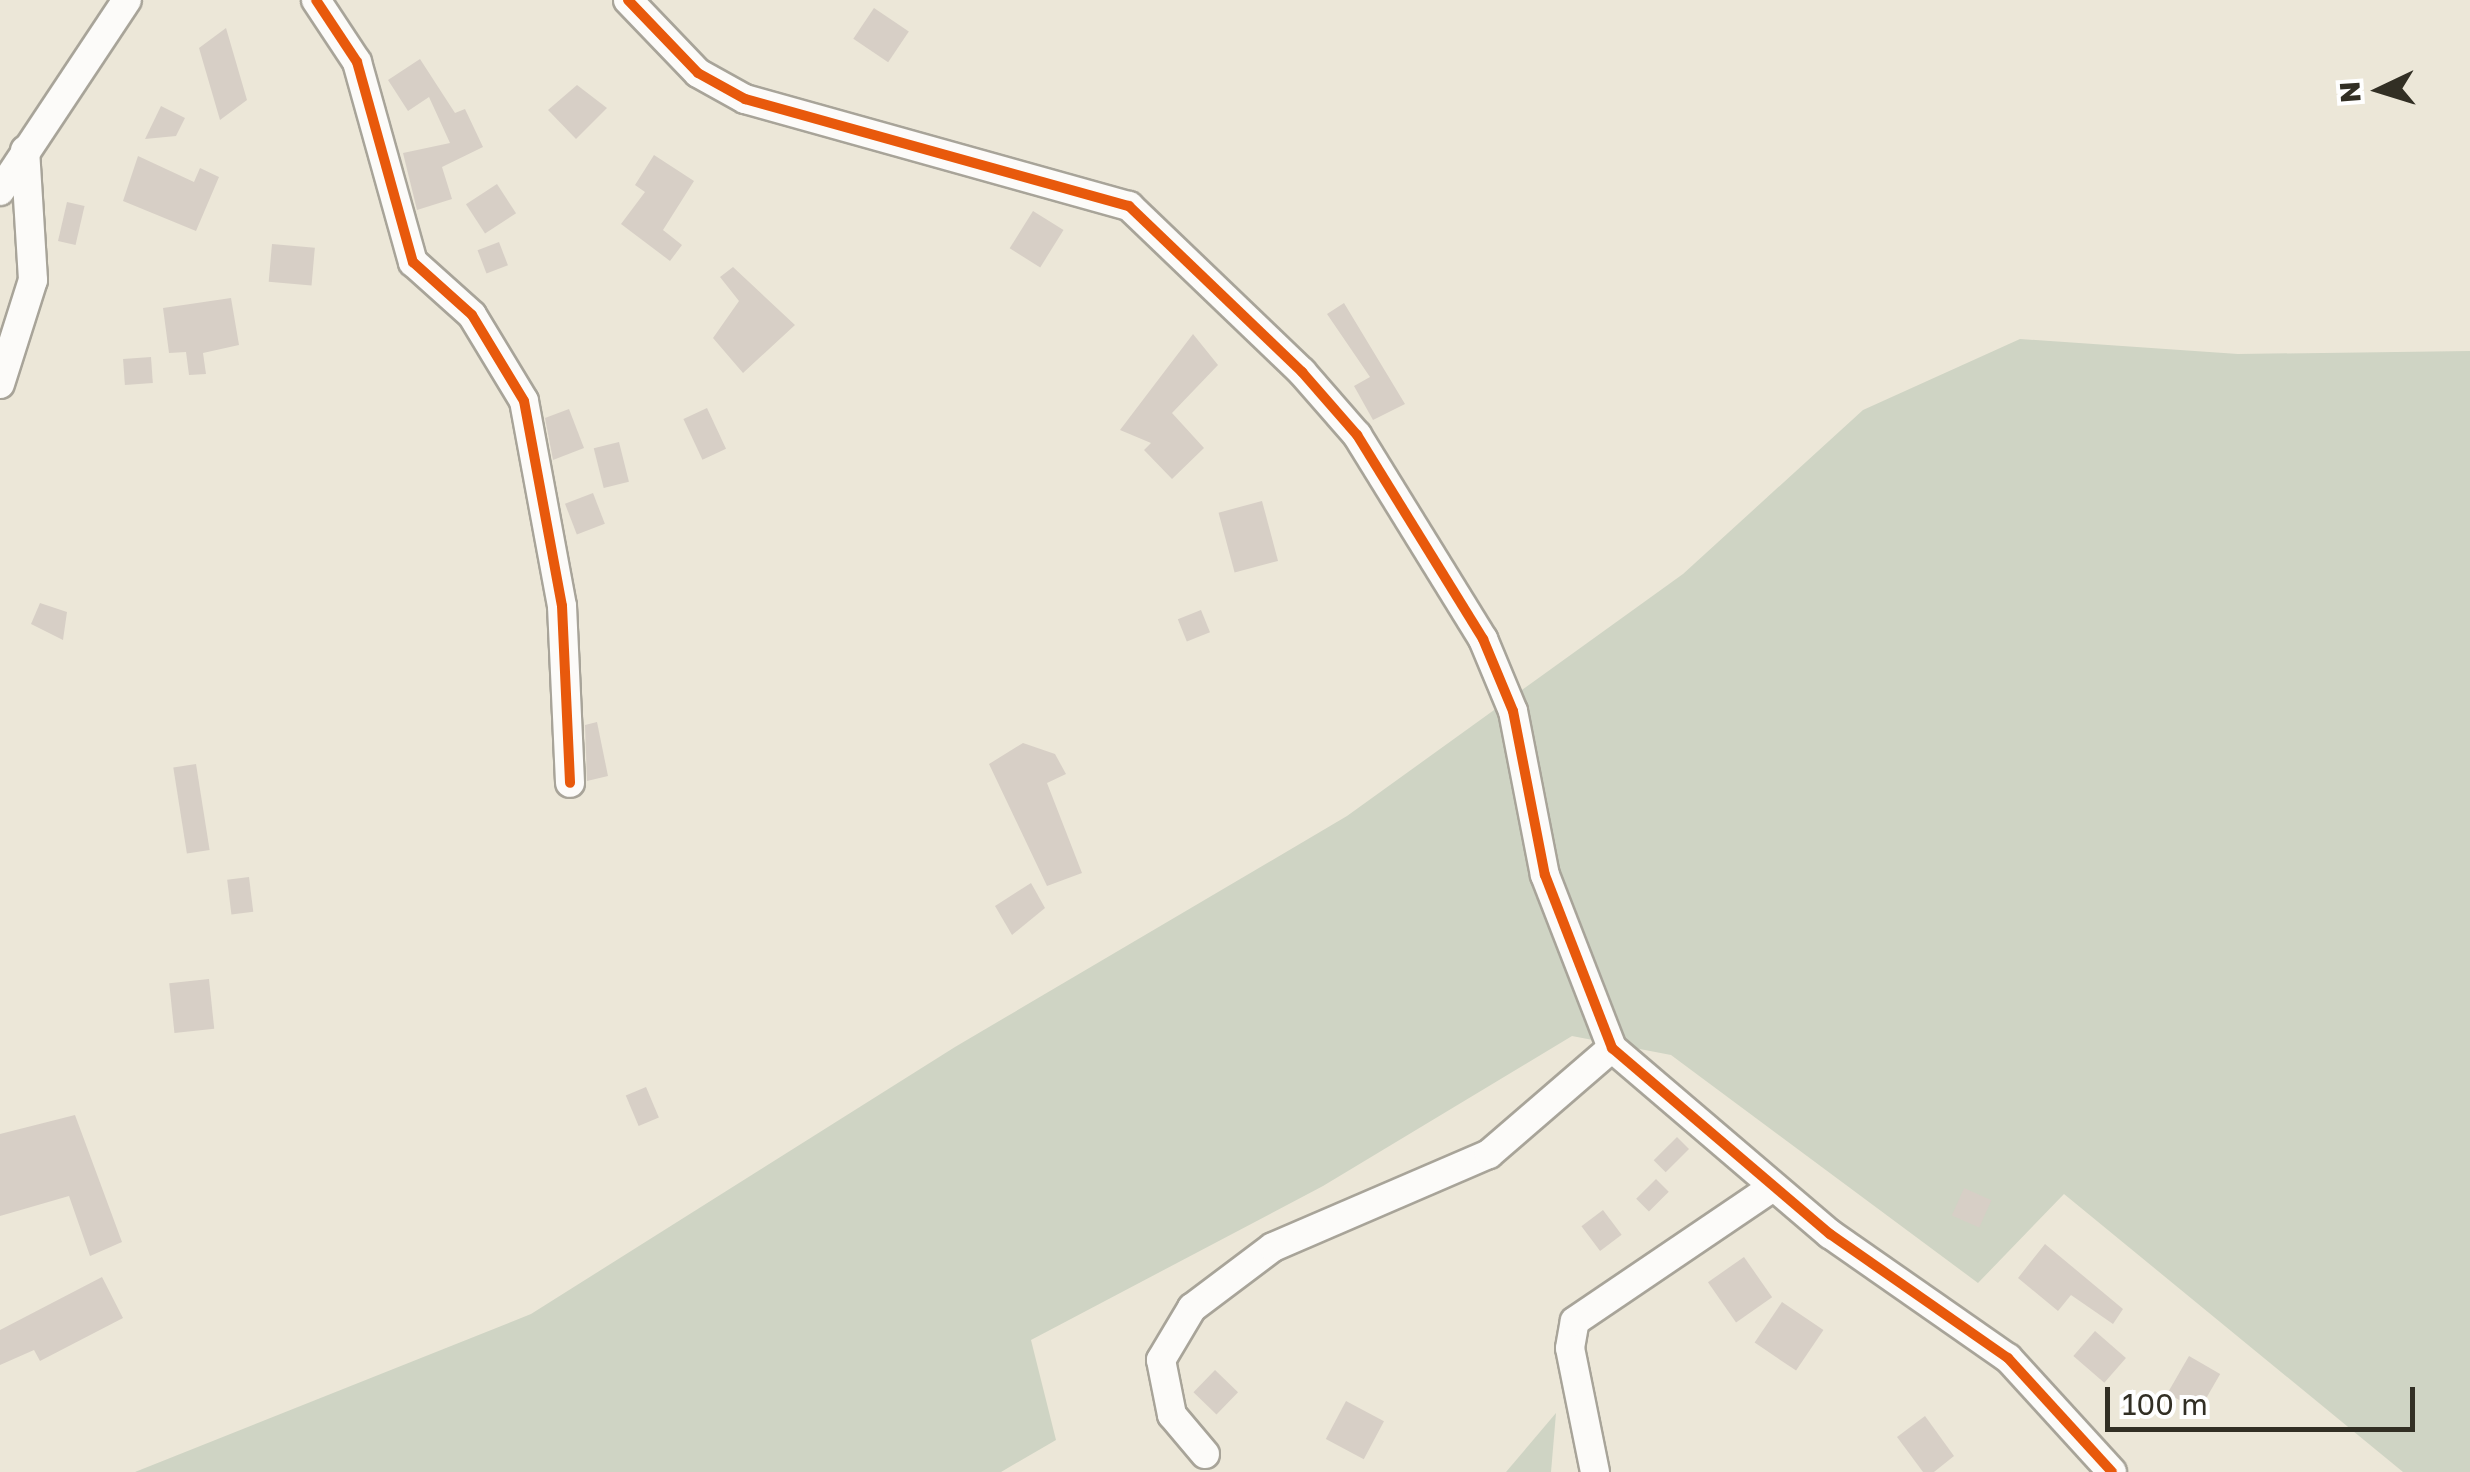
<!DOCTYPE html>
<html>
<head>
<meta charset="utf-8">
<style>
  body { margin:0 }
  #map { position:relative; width:2470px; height:1472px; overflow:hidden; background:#ece7d8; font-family:"Golos Text",sans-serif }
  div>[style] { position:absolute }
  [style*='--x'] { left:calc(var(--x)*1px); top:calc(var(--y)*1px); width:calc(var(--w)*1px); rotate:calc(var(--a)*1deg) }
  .green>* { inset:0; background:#cfd4c4 }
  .building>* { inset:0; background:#d7cfc6; transform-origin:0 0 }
  .roads { filter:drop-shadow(2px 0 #a8a499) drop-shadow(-2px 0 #a8a499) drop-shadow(0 2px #a8a499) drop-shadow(0 -2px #a8a499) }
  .minor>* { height:28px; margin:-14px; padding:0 14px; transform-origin:14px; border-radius:14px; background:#fcfbf9 }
  .cycleway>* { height:10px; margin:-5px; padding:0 5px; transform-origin:5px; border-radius:5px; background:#e8590c }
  span { translate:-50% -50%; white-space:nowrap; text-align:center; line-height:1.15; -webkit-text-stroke:8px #fff; paint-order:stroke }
  .north { position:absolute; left:2330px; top:40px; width:100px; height:100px; -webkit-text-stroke:8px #fff; paint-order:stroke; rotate:266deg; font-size:28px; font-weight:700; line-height:40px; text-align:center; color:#322f24 }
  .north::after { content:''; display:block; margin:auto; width:35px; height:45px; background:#322f24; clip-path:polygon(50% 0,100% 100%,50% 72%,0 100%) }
  .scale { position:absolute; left:2105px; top:1387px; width:310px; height:45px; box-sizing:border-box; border:5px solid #322f24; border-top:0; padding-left:12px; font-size:30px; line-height:35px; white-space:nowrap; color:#322f24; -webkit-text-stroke:8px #fff; paint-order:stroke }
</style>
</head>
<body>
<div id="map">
  <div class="green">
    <div style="clip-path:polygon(2020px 339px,2238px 354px,2470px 351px,2470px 1472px,2403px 1472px,2064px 1194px,1978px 1283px,1671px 1055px,1572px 1036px,1323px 1186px,1031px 1340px,1056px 1440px,1001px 1472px,135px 1472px,531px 1314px,955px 1047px,1347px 816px,1683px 574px,1863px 410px)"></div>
    <div style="clip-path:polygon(1556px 1413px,1551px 1472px,1506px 1472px)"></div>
  </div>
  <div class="building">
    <div style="left:874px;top:8px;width:42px;height:37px;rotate:34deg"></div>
    <div style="clip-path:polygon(226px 28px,247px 100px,220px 120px,199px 48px)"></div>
    <div style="clip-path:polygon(420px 59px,455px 113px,465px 109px,483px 147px,442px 167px,452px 199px,417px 210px,403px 153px,450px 143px,429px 97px,408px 111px,388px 80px)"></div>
    <div style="clip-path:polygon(577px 85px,607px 108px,576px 139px,548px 110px)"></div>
    <div style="clip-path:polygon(161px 106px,185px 118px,176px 136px,145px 139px)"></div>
    <div style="clip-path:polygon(654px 155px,694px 181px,663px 230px,682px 245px,670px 261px,621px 224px,645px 192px,635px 185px)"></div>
    <div style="clip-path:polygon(138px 156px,194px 182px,200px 168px,219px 177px,196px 231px,123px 201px)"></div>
    <div style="left:497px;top:184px;width:35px;height:37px;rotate:57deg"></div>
    <div style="left:67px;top:202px;width:18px;height:40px;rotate:13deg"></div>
    <div style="left:1033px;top:211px;width:36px;height:44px;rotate:32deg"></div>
    <div style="left:499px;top:242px;width:25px;height:23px;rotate:69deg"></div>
    <div style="left:272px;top:244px;width:43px;height:38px;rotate:5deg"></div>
    <div style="clip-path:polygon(733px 267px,795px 325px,743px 373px,713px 338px,739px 301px,720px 277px)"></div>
    <div style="clip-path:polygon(231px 298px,239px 345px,203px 353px,206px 374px,189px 375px,186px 352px,169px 353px,163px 308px)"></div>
    <div style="clip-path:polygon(1344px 303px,1405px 404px,1373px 420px,1354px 386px,1370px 377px,1327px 314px)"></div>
    <div style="clip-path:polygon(1193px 334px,1218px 365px,1172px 413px,1204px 448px,1172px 479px,1144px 450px,1151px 443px,1120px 430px)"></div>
    <div style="left:151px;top:357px;width:26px;height:28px;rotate:86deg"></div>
    <div style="left:707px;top:408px;width:45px;height:26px;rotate:65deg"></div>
    <div style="clip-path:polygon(569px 409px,584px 448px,553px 460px,545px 418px)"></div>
    <div style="left:619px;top:442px;width:41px;height:26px;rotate:76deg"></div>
    <div style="left:593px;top:493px;width:33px;height:30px;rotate:69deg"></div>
    <div style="left:1262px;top:501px;width:62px;height:45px;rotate:75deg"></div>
    <div style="clip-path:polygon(40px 603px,67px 612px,63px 640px,31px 624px)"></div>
    <div style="left:1201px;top:610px;width:24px;height:25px;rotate:68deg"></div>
    <div style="clip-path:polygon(597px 722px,608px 776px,587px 781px,585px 725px)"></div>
    <div style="clip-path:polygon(1023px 743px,1055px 754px,1066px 774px,1047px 783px,1082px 873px,1047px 886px,989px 764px)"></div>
    <div style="left:196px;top:764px;width:87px;height:23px;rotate:81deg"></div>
    <div style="left:249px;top:877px;width:35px;height:22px;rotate:83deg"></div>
    <div style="clip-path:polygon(1031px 883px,1045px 908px,1012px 935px,995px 906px)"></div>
    <div style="left:209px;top:979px;width:50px;height:40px;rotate:84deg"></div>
    <div style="left:646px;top:1087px;width:33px;height:22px;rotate:67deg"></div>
    <div style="clip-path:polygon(75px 1115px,122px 1242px,90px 1256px,69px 1196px,0 1216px,0 1134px)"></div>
    <div style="left:1677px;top:1137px;width:17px;height:33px;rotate:45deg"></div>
    <div style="left:1656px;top:1179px;width:18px;height:28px;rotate:45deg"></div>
    <div style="left:1964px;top:1188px;width:30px;height:30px;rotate:24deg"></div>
    <div style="left:1603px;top:1210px;width:31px;height:27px;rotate:53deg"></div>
    <div style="clip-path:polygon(2045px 1244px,2123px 1309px,2113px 1324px,2071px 1295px,2058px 1311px,2018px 1278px)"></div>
    <div style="left:1744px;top:1257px;width:49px;height:44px;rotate:55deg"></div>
    <div style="clip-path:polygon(102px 1277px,123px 1318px,40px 1361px,34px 1350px,0 1365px,0 1330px)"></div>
    <div style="left:1782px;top:1302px;width:50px;height:49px;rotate:34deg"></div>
    <div style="left:2095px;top:1331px;width:41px;height:33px;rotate:41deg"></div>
    <div style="left:2189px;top:1356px;width:36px;height:43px;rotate:30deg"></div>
    <div style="left:1215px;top:1370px;width:32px;height:31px;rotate:44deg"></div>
    <div style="left:1346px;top:1401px;width:43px;height:43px;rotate:28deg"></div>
    <div style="clip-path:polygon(1925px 1416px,1954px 1456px,1934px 1472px,1923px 1472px,1897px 1437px)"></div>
  </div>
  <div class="roads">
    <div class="minor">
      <div style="--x:316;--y:0;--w:74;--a:56.5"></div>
      <div style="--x:357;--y:62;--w:208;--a:74.4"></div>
      <div style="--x:413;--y:262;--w:79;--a:41.9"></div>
      <div style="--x:472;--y:315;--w:100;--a:58.8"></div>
      <div style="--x:524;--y:401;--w:208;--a:79.5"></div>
      <div style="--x:562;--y:606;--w:177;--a:87.4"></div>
      <div style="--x:628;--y:0;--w:101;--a:46.2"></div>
      <div style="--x:698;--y:73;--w:54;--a:29"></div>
      <div style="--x:745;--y:99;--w:399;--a:15.6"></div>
      <div style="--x:1129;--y:206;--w:240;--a:43.8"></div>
      <div style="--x:1302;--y:372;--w:84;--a:48.9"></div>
      <div style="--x:1357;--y:435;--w:240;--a:58.3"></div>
      <div style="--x:1483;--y:639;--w:78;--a:67.4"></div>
      <div style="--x:1513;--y:711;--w:167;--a:79"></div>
      <div style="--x:1545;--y:875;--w:186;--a:68.8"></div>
      <div style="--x:1612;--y:1048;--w:287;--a:40.5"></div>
      <div style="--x:1830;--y:1234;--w:217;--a:34.9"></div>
      <div style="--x:2008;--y:1358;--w:154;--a:47.6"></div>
      <div style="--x:0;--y:191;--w:229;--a:-56.4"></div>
      <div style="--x:0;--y:384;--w:109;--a:-72.4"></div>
      <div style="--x:33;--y:280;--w:130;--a:-93.5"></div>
      <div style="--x:1205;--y:1454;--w:51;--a:-130.2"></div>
      <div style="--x:1172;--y:1415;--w:56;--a:-101.3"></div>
      <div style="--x:1161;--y:1360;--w:61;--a:-59.2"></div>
      <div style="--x:1192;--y:1308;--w:101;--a:-37"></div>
      <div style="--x:1273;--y:1247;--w:235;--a:-23.3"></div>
      <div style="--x:1489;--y:1154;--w:162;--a:-40.8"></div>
      <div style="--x:1595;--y:1472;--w:126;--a:-101.4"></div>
      <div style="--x:1570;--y:1348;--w:27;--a:-80"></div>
      <div style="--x:1575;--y:1321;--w:239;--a:-34.1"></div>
    </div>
  </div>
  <div class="cycleway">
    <div style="--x:316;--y:0;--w:74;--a:56.5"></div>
    <div style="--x:357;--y:62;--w:208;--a:74.4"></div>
    <div style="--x:413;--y:262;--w:79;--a:41.9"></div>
    <div style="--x:472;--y:315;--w:100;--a:58.8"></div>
    <div style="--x:524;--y:401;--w:208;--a:79.5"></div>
    <div style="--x:562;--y:606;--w:177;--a:87.4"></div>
    <div style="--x:628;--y:0;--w:101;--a:46.2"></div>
    <div style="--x:698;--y:73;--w:54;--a:29"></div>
    <div style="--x:745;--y:99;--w:399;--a:15.6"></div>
    <div style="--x:1129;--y:206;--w:240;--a:43.8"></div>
    <div style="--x:1302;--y:372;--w:84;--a:48.9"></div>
    <div style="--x:1357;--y:435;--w:240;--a:58.3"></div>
    <div style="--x:1483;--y:639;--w:78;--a:67.4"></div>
    <div style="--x:1513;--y:711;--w:167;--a:79"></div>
    <div style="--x:1545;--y:875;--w:186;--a:68.8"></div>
    <div style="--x:1612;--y:1048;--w:287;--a:40.5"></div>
    <div style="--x:1830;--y:1234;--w:217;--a:34.9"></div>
    <div style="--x:2008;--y:1358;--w:154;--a:47.6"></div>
  </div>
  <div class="north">N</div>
  <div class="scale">100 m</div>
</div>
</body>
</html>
